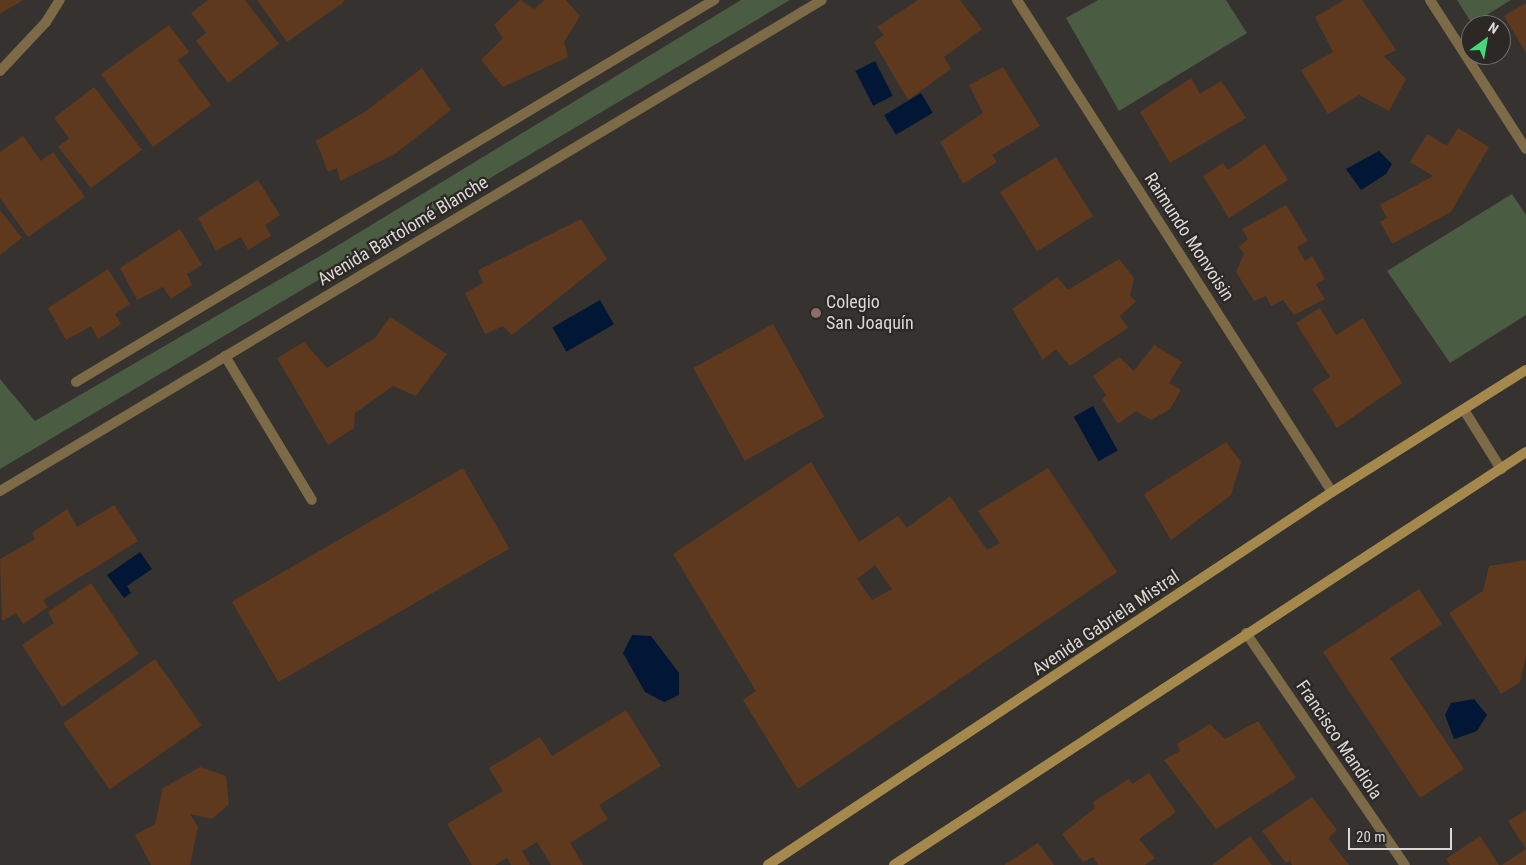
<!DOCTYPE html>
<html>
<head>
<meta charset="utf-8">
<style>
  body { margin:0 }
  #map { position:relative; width:1526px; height:865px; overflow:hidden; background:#36322f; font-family:"Roboto Condensed",sans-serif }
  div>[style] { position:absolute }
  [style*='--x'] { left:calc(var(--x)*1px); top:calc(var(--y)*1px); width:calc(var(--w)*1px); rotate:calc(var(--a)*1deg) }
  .green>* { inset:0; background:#4a5c41 }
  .water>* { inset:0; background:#021736; transform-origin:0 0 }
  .building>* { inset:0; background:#5f391e; transform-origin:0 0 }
  .service>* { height:10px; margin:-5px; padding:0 5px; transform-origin:5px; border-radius:5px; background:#7c6b46 }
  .minor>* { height:10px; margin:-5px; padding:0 5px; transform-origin:5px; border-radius:5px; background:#7c6b46 }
  .secondary>* { height:10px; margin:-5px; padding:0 5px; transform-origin:5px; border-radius:5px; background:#a5894c }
  .dots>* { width:14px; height:14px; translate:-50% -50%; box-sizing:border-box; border:2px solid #2c2825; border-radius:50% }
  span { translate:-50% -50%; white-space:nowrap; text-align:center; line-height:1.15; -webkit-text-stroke:4.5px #2c2825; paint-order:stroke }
  .street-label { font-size:18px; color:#dbd8d7 }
  .poi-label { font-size:18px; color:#dbd8d7 }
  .left { translate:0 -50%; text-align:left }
  .north { position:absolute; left:1461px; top:15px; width:50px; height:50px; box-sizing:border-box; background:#2c2825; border:1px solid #726e6c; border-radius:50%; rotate:32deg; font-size:14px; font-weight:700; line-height:20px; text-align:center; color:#dbd8d7 }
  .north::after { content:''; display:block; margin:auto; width:18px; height:22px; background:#45d77a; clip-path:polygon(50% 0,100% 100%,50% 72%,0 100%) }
  .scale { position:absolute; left:1348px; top:828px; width:104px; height:22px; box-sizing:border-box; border:2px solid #dbd8d7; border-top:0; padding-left:6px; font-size:15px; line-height:18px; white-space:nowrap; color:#dbd8d7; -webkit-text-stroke:4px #2c2825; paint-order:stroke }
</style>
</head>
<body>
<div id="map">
  <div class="green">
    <div style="clip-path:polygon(741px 0,790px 0,0 469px,0 379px,35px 421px,327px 252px)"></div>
    <div style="clip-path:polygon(1098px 0,1226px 0,1247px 33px,1119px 111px,1066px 18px)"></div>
    <div style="clip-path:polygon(1457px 0,1511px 0,1472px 24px)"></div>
    <div style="clip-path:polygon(1512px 194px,1526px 215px,1526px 315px,1450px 363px,1387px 271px)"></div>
  </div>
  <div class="water">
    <div style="left:875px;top:61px;width:39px;height:22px;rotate:63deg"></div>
    <div style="left:921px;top:93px;width:23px;height:43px;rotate:59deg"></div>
    <div style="clip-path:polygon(1379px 151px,1392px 164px,1386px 174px,1361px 190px,1346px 169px)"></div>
    <div style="left:600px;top:300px;width:28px;height:55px;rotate:60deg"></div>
    <div style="left:1093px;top:406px;width:51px;height:22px;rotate:61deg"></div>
    <div style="clip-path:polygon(140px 552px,152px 569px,127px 586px,131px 593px,124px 598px,107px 575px)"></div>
    <div style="clip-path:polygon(632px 635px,651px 636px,679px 673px,679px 695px,664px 702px,645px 692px,623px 653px)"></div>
    <div style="clip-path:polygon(1474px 699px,1487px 715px,1477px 731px,1454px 739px,1445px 715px,1451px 703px)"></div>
  </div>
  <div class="building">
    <div style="clip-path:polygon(0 0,23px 0,0 14px)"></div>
    <div style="clip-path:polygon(208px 0,245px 0,279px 44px,228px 83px,196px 41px,206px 33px,191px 13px)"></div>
    <div style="clip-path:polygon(257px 0,343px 0,344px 2px,287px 42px)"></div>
    <div style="clip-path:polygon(520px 0,534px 9px,545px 0,566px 0,580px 16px,564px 42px,568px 57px,503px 87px,481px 60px,503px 38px,494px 25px)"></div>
    <div style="clip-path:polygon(918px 0,960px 0,982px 29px,944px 57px,951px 69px,908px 100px,874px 42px,884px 35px,877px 27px)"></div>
    <div style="clip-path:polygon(1344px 0,1362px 0,1396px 50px,1384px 56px,1406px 79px,1389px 111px,1359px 95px,1328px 114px,1301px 70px,1333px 52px,1315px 17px)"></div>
    <div style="clip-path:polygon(1526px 3px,1526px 53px,1504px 16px)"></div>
    <div style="clip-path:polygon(169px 25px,189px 52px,178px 60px,211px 105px,153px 147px,101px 74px)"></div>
    <div style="clip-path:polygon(1003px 67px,1040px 126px,992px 155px,997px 162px,963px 184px,940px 142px,983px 113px,969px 85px)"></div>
    <div style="clip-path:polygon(422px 68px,451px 110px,395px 154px,340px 181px,337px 168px,328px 172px,316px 141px,366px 111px)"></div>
    <div style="clip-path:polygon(1191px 78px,1200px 94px,1221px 81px,1246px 118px,1170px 163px,1140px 112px)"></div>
    <div style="clip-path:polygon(94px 87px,142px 150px,91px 188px,58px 147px,69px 138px,54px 118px)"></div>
    <div style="clip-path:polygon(1458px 128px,1489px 147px,1451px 212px,1392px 244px,1380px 222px,1387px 218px,1380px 205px,1433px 176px,1410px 162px,1427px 134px,1447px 146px)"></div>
    <div style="clip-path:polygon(23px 136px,41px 161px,53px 152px,85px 197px,28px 237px,0 198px,0 152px)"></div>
    <div style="clip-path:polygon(1265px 144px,1288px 180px,1229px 218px,1203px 176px,1223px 163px,1228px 170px)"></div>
    <div style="left:1056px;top:157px;width:70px;height:66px;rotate:58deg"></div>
    <div style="clip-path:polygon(258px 180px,280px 215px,265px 225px,271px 236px,248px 250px,241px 237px,216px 251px,198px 218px)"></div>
    <div style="clip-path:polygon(1286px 205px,1308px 241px,1297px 247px,1305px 261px,1312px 256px,1325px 279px,1316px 284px,1325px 299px,1294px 315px,1283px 300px,1271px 306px,1266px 296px,1254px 301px,1236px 272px,1244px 254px,1239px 247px,1248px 239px,1242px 229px)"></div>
    <div style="clip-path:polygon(0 210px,22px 238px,0 255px)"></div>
    <div style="clip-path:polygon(581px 219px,607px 259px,512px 335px,503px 326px,485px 334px,465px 293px,483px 283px,478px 270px)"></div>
    <div style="clip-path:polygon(180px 229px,202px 265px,187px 274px,192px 285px,171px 299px,163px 287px,137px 300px,120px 268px)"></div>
    <div style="clip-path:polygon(1119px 259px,1134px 278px,1130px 296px,1136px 301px,1120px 316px,1128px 328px,1070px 366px,1056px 349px,1043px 360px,1012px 309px,1057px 277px,1068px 290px)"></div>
    <div style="clip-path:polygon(108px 269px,130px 304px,115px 314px,121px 324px,98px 339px,91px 326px,66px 340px,48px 308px)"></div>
    <div style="clip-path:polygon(1320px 308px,1336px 335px,1363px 318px,1402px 383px,1337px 428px,1312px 389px,1330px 377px,1296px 323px)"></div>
    <div style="clip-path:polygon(390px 317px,447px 354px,416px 396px,393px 386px,355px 413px,354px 428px,328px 445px,277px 358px,304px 342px,327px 368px,375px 338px)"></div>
    <div style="left:773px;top:324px;width:106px;height:91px;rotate:61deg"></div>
    <div style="clip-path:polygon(1154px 345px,1182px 362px,1169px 383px,1181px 390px,1170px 409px,1151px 420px,1136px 411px,1118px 424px,1102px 399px,1106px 395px,1093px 376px,1119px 357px,1134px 371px)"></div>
    <div style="clip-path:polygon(1226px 442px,1241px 462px,1231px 495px,1171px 540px,1144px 494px)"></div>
    <div style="clip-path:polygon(evenodd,811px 462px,859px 542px,898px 516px,907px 528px,950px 496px,987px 550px,1000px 543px,978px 511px,1048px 468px,1117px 572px,798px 789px,743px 700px,756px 691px,673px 554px,811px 462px,875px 565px,892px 589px,872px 600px,857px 579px,875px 565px)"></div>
    <div style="left:463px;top:468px;width:93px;height:267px;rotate:60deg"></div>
    <div style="clip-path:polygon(114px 505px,138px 541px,43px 600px,48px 607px,23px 624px,16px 613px,2px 621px,0 559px,35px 539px,32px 533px,67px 509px,77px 527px)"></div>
    <div style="clip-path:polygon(1526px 560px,1526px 656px,1520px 682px,1501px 694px,1449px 613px,1483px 591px,1489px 566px)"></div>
    <div style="clip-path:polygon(91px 583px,139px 654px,62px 707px,22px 645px,54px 623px,48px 612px)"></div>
    <div style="clip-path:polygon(1419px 589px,1442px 624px,1390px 658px,1464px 769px,1420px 798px,1323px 652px)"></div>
    <div style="left:155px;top:659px;width:81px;height:112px;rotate:55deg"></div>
    <div style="clip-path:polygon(626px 710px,661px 766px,599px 805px,608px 819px,570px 843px,583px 865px,551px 865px,537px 842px,522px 851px,530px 865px,511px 865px,507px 858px,495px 865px,472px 865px,447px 824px,503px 791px,489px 768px,540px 737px,552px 756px)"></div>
    <div style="clip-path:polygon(1258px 721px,1296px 778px,1216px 829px,1164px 760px,1180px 751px,1177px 744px,1210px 724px,1225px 739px)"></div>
    <div style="clip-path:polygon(200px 767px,226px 776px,229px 804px,212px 819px,190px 814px,198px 827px,190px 865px,151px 865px,135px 835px,155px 824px,163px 788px)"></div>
    <div style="clip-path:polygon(1149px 773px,1176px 812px,1139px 839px,1155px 858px,1145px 865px,1098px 865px,1093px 857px,1083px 862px,1062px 834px,1095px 808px,1093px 802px,1129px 779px,1132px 784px)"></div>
    <div style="clip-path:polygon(1312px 797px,1337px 830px,1328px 838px,1349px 865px,1292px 865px,1290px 860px,1286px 863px,1262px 831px)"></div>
    <div style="clip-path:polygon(1526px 810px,1526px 849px,1508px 821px)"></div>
    <div style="clip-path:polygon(1250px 836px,1272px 865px,1212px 865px)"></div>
    <div style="clip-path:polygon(1480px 836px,1499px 865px,1450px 865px,1446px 859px)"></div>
    <div style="clip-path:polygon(1038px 843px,1054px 865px,1004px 865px)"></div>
    <div style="clip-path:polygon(1526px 849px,1526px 865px,1502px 865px)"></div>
  </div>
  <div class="service">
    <div style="--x:225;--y:356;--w:168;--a:58.9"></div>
  </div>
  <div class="minor">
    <div style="--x:1017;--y:0;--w:584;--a:57.37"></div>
    <div style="--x:1430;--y:0;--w:177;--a:57.2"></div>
    <div style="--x:0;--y:71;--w:67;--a:-46.8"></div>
    <div style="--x:46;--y:22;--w:26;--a:-58"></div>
    <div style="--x:76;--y:382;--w:744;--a:-30.91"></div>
    <div style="--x:1464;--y:410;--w:70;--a:57.9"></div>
    <div style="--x:0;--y:491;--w:957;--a:-30.85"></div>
    <div style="--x:1246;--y:633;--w:281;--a:55.6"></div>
  </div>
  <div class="secondary">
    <div style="--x:768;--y:865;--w:676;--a:-33.48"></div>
    <div style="--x:1332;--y:492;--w:229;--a:-32.2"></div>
    <div style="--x:894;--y:865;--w:755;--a:-33.16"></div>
  </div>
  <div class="dots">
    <div style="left:816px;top:313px;background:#8d6e63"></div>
  </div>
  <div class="street-label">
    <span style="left:403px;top:231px;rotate:-31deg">Avenida Bartolomé Blanche</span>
    <span style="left:1189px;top:237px;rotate:57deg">Raimundo Monvoisin</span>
    <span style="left:1106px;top:623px;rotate:-34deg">Avenida Gabriela Mistral</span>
    <span style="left:1339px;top:740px;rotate:56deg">Francisco Mandiola</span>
  </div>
  <div class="poi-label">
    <span class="left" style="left:826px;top:313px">Colegio<br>San Joaquín</span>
  </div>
  <div class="north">N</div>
  <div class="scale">20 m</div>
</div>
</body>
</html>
